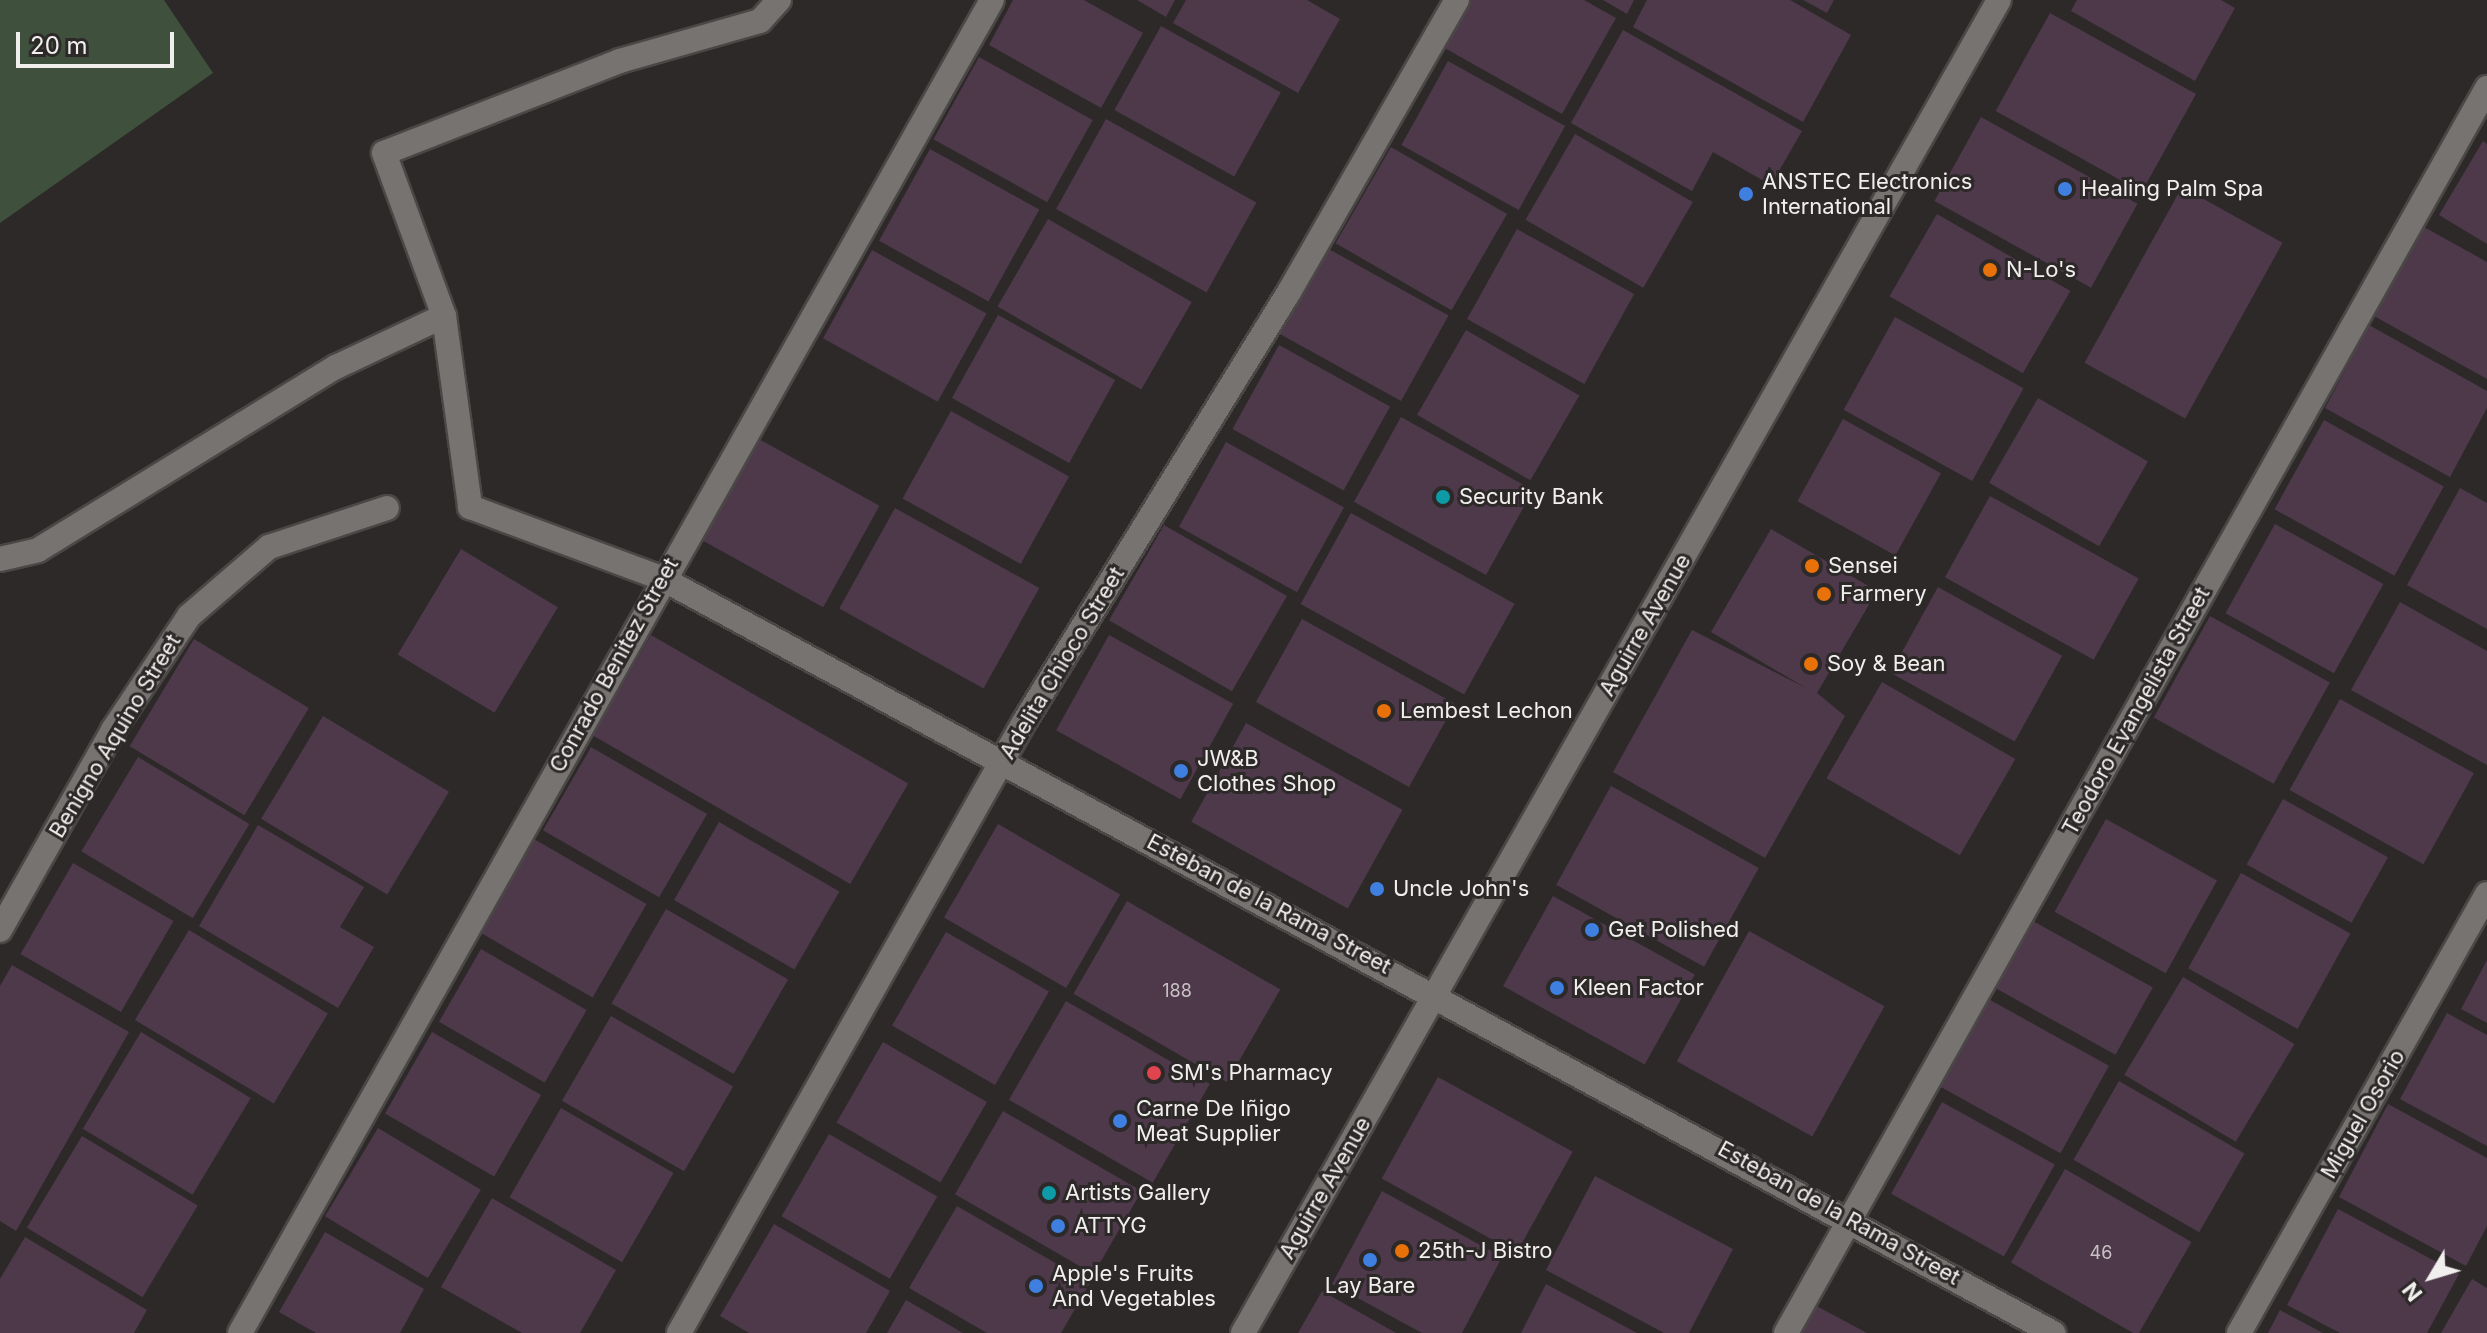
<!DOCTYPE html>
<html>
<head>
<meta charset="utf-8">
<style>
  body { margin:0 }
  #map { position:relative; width:2487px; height:1333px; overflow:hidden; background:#2c2928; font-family:Inter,sans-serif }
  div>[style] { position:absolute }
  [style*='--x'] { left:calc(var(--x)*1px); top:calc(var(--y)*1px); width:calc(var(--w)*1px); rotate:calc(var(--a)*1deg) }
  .green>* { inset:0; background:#3f503d }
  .building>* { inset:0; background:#4e394b; transform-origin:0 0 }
  .roads { filter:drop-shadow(2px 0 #4a4746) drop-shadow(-2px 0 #4a4746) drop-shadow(0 2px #4a4746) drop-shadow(0 -2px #4a4746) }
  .minor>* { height:24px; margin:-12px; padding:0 12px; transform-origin:12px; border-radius:12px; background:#777371 }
  .dots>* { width:22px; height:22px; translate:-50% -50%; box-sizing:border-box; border:4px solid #2c2928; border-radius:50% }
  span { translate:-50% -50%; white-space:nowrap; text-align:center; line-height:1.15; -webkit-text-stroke:6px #2c2928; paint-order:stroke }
  .number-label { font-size:18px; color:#c8c2c5 }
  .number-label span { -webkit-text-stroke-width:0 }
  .poi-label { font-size:22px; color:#f1efee }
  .left { translate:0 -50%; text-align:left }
  .street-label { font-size:22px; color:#f1efee }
  .north { position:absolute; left:2391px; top:1237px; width:80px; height:80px; -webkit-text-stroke:6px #2c2928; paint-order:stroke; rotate:232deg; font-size:22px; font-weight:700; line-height:32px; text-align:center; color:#f1efee }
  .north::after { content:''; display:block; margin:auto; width:28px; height:36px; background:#f1efee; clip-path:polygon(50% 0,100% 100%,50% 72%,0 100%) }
  .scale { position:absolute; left:16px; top:32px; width:158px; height:36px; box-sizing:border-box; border:4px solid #f1efee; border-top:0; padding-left:10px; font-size:24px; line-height:28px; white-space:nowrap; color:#f1efee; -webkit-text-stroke:6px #2c2928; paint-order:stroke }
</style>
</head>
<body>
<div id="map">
  <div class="green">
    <div style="clip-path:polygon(0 0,164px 0,213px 73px,0 223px)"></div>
  </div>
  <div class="building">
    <div style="clip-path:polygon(1013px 0,1084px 0,1143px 33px,1101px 108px,989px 45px)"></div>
    <div style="clip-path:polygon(1137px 0,1175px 0,1166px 17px)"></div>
    <div style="clip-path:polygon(1186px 0,1307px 0,1340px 19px,1298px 93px,1173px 23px)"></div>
    <div style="clip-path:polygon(1467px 0,1584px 0,1616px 18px,1562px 114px,1441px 46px)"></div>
    <div style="clip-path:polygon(1603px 0,1634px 0,1627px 14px)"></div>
    <div style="clip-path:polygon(1647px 0,1790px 0,1851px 35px,1803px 122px,1633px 27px)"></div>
    <div style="clip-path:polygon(1803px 0,1834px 0,1827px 13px)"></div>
    <div style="clip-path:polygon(2077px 0,2221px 0,2235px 8px,2195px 81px,2071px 11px)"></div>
    <div style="left:2050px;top:13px;width:167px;height:112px;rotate:29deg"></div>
    <div style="left:1161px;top:26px;width:137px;height:96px;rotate:29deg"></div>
    <div style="clip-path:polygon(1623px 30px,1802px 131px,1771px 185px,1713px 152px,1692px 191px,1571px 123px)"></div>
    <div style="left:979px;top:57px;width:130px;height:94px;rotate:29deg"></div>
    <div style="left:1448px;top:61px;width:134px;height:96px;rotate:29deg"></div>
    <div style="left:1981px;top:117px;width:179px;height:96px;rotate:29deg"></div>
    <div style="left:1106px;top:119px;width:172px;height:103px;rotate:29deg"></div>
    <div style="left:1575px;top:134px;width:136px;height:99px;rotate:30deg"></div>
    <div style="clip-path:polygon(2483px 141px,2487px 144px,2487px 244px,2439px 215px)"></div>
    <div style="left:1391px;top:147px;width:134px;height:111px;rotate:30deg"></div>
    <div style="left:930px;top:149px;width:125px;height:105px;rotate:29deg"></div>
    <div style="left:2182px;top:187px;width:115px;height:201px;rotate:29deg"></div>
    <div style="left:1937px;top:214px;width:154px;height:95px;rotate:30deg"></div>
    <div style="left:1048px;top:219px;width:166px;height:101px;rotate:30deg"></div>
    <div style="clip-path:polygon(2424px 227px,2487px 262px,2487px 379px,2374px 316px)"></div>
    <div style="left:1517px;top:229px;width:134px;height:103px;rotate:29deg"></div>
    <div style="left:1327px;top:248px;width:139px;height:98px;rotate:29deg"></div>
    <div style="left:872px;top:250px;width:131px;height:101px;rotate:29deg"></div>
    <div style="left:998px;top:315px;width:134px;height:95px;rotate:29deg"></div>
    <div style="left:1895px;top:317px;width:147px;height:106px;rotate:29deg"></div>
    <div style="clip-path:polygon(2369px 325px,2487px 391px,2487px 408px,2450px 477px,2325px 408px)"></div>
    <div style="left:1466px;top:330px;width:131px;height:98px;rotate:30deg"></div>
    <div style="left:1279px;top:345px;width:127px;height:96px;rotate:29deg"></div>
    <div style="left:2038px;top:398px;width:127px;height:98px;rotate:30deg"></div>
    <div style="left:951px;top:411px;width:135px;height:100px;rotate:29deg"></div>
    <div style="left:1401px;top:417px;width:151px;height:97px;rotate:29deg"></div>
    <div style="left:1843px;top:419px;width:112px;height:94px;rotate:29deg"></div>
    <div style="left:2324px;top:420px;width:137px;height:102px;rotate:29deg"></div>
    <div style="left:757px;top:438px;width:140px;height:116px;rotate:29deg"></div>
    <div style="left:1226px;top:442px;width:135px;height:97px;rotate:29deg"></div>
    <div style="clip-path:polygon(2460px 488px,2487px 503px,2487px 629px,2407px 585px)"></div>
    <div style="left:1990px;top:496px;width:170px;height:93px;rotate:29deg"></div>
    <div style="left:895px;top:508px;width:165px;height:115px;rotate:29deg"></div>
    <div style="left:1351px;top:513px;width:187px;height:104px;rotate:29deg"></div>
    <div style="left:2275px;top:524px;width:124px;height:102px;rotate:29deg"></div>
    <div style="left:1164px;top:525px;width:142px;height:110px;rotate:30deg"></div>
    <div style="clip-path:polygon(1771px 529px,1877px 591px,1817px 693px,1845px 716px,1765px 858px,1613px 772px,1692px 630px,1806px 688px,1711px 632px)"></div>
    <div style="left:461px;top:549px;width:113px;height:123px;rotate:31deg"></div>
    <div style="left:1938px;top:587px;width:142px;height:98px;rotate:29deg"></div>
    <div style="clip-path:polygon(2400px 602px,2487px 651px,2487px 765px,2351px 690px)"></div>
    <div style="left:2210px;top:616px;width:137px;height:116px;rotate:29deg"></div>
    <div style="left:1302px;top:619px;width:175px;height:95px;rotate:29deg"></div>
    <div style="left:651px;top:635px;width:297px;height:116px;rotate:30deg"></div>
    <div style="left:1109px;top:635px;width:142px;height:109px;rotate:29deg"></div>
    <div style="left:194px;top:639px;width:134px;height:125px;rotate:31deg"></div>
    <div style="left:1882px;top:682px;width:154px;height:111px;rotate:30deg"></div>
    <div style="left:2340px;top:699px;width:153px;height:104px;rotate:29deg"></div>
    <div style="left:323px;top:716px;width:147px;height:120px;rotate:31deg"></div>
    <div style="left:1246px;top:723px;width:179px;height:113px;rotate:29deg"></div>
    <div style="left:591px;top:747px;width:134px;height:96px;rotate:30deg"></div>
    <div style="left:138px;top:757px;width:130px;height:110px;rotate:31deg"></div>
    <div style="left:1611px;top:786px;width:169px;height:113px;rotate:29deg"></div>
    <div style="left:2283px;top:799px;width:120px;height:75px;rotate:29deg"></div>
    <div style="left:2106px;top:819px;width:127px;height:106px;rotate:29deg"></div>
    <div style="left:719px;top:822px;width:139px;height:90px;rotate:30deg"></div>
    <div style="left:998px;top:824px;width:141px;height:108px;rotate:30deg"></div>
    <div style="clip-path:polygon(258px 825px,364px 887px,340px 927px,374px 947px,338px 1008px,199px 926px)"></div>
    <div style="left:534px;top:839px;width:130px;height:108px;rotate:30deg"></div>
    <div style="left:73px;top:863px;width:116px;height:105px;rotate:30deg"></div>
    <div style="left:2241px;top:873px;width:125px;height:109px;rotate:29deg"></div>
    <div style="left:1553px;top:896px;width:162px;height:103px;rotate:29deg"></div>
    <div style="left:1127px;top:901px;width:177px;height:107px;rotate:30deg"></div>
    <div style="left:666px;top:909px;width:141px;height:109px;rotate:30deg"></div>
    <div style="left:2033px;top:921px;width:137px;height:77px;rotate:29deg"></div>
    <div style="left:189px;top:930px;width:162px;height:105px;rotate:31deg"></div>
    <div style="left:1749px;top:931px;width:155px;height:149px;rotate:29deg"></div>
    <div style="left:946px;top:932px;width:119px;height:108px;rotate:30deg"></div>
    <div style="left:481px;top:949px;width:122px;height:84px;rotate:30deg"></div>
    <div style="clip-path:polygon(2487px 960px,2487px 1023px,2461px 1009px)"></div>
    <div style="clip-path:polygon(12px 965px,129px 1032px,16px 1231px,0 1221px,0 986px)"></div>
    <div style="left:2183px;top:977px;width:130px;height:114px;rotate:31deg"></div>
    <div style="left:1983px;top:996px;width:144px;height:100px;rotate:29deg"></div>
    <div style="left:1066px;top:1001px;width:166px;height:114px;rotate:30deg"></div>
    <div style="clip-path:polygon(2447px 1013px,2487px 1035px,2487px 1146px,2400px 1099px)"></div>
    <div style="left:611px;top:1016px;width:141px;height:98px;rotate:30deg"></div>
    <div style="left:141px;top:1032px;width:128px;height:113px;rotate:31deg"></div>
    <div style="left:432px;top:1032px;width:126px;height:94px;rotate:30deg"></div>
    <div style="left:883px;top:1042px;width:120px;height:93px;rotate:30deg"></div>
    <div style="left:1438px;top:1077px;width:154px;height:116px;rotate:29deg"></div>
    <div style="left:2119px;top:1081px;width:145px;height:91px;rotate:30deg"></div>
    <div style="left:1942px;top:1102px;width:129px;height:105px;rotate:29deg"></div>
    <div style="clip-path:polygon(2388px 1104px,2487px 1158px,2487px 1226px,2466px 1266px,2339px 1197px)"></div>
    <div style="left:561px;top:1108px;width:130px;height:103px;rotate:30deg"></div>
    <div style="left:1003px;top:1111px;width:160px;height:96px;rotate:30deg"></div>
    <div style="left:378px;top:1128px;width:120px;height:103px;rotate:31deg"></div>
    <div style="left:829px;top:1134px;width:125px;height:95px;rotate:30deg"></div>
    <div style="left:82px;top:1136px;width:135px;height:107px;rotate:31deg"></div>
    <div style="left:2065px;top:1169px;width:146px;height:108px;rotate:30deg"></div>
    <div style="clip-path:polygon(1595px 1176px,1733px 1249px,1689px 1333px,1664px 1333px,1546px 1270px)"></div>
    <div style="clip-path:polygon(1382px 1191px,1502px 1257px,1462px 1333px,1422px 1333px,1332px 1284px)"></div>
    <div style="clip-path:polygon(492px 1198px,616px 1270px,580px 1333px,522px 1333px,441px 1287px)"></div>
    <div style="clip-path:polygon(957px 1206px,1090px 1283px,1061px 1333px,987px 1333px,909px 1288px)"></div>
    <div style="clip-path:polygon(2338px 1209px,2459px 1274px,2427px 1333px,2340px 1333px,2287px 1305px)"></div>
    <div style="clip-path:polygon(774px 1224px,890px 1291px,866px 1333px,749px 1333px,720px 1316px)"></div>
    <div style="clip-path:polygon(325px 1232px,424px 1289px,400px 1333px,316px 1333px,279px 1312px)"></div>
    <div style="clip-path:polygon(25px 1237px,147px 1310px,134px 1333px,0 1333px,0 1279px)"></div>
    <div style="clip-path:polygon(2472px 1279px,2487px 1288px,2487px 1333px,2441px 1333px)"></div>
    <div style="clip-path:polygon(1546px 1284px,1637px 1333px,1521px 1333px)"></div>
    <div style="clip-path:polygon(1322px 1291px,1396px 1333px,1298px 1333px)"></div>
    <div style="clip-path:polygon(906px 1300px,963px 1333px,887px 1333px)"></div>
    <div style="clip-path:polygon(1809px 1302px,1867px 1333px,1792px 1333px)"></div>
    <div style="clip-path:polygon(2280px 1310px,2323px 1333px,2268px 1333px)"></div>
  </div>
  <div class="roads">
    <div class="minor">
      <div style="--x:779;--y:0;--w:28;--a:132"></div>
      <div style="--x:760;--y:21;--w:146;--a:164.1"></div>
      <div style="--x:620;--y:61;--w:253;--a:158.7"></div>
      <div style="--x:384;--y:153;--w:174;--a:69.8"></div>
      <div style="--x:444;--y:316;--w:193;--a:82.2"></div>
      <div style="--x:470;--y:507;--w:204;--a:20.4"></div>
      <div style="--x:661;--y:578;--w:1584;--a:28.47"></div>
      <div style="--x:0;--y:559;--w:39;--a:-13"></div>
      <div style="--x:38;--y:550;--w:350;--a:-31.6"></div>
      <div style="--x:336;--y:367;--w:119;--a:-25.3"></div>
      <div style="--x:0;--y:930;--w:230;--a:-60.5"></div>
      <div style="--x:113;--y:730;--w:137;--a:-56.3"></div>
      <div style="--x:189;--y:616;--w:106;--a:-40.8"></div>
      <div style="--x:269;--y:547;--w:124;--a:-18.3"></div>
      <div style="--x:240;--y:1333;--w:1530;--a:-60.57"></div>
      <div style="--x:679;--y:1333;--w:702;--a:-60.55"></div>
      <div style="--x:1024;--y:722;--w:505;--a:-58.36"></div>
      <div style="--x:1289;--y:292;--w:337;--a:-60.1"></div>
      <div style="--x:1243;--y:1333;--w:1532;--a:-60.44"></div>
      <div style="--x:1786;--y:1333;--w:1429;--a:-60.62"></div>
      <div style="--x:2239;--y:1333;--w:504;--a:-60.54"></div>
    </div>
  </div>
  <div class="dots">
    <div style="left:2065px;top:189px;background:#3f7fe0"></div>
    <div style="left:1746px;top:194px;background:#3f7fe0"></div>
    <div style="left:1990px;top:270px;background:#e8710a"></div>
    <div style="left:1443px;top:497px;background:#0f9aa8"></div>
    <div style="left:1812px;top:566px;background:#e8710a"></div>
    <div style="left:1824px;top:594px;background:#e8710a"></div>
    <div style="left:1811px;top:664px;background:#e8710a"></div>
    <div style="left:1384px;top:711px;background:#e8710a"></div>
    <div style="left:1181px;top:771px;background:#3f7fe0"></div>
    <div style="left:1377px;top:889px;background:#3f7fe0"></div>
    <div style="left:1592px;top:930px;background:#3f7fe0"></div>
    <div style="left:1557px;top:988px;background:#3f7fe0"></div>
    <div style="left:1154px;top:1073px;background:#e0444e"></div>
    <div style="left:1120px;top:1121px;background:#3f7fe0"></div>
    <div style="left:1049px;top:1193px;background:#0f9aa8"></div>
    <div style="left:1058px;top:1226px;background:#3f7fe0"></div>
    <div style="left:1402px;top:1251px;background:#e8710a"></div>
    <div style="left:1370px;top:1260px;background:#3f7fe0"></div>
    <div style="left:1036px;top:1286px;background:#3f7fe0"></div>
  </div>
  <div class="number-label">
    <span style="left:1177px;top:991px">188</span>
    <span style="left:2101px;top:1253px">46</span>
  </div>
  <div class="poi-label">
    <span class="left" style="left:1762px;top:194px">ANSTEC Electronics<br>International</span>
    <span class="left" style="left:2081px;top:189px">Healing Palm Spa</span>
    <span class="left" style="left:2006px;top:270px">N-Lo's</span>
    <span class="left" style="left:1459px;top:497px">Security Bank</span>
    <span class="left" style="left:1828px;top:566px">Sensei</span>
    <span class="left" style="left:1840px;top:594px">Farmery</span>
    <span class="left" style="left:1827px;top:664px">Soy &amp; Bean</span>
    <span class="left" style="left:1400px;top:711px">Lembest Lechon</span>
    <span class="left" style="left:1197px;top:771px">JW&amp;B<br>Clothes Shop</span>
    <span class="left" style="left:1393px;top:889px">Uncle John's</span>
    <span class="left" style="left:1608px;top:930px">Get Polished</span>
    <span class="left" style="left:1573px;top:988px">Kleen Factor</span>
    <span class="left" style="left:1170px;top:1073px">SM's Pharmacy</span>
    <span class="left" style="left:1136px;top:1121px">Carne De Iñigo<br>Meat Supplier</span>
    <span class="left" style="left:1065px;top:1193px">Artists Gallery</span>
    <span class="left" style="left:1074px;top:1226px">ATTYG</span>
    <span class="left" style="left:1418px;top:1251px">25th-J Bistro</span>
    <span class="left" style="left:1052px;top:1286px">Apple's Fruits<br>And Vegetables</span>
    <span style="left:1370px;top:1286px">Lay Bare</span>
  </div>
  <div class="street-label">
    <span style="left:1645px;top:625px;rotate:-60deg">Aguirre Avenue</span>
    <span style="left:1062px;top:663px;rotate:-59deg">Adelita Chioco Street</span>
    <span style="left:614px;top:665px;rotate:-61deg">Conrado Benitez Street</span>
    <span style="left:2136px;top:711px;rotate:-61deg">Teodoro Evangelista Street</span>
    <span style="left:115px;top:736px;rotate:-59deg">Benigno Aquino Street</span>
    <span style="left:1269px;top:904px;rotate:28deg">Esteban de la Rama Street</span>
    <span style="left:2363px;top:1114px;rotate:-60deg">Miguel Osorio</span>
    <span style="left:1325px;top:1188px;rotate:-60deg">Aguirre Avenue</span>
    <span style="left:1839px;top:1213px;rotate:29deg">Esteban de la Rama Street</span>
  </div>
  <div class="north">N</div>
  <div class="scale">20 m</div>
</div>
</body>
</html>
